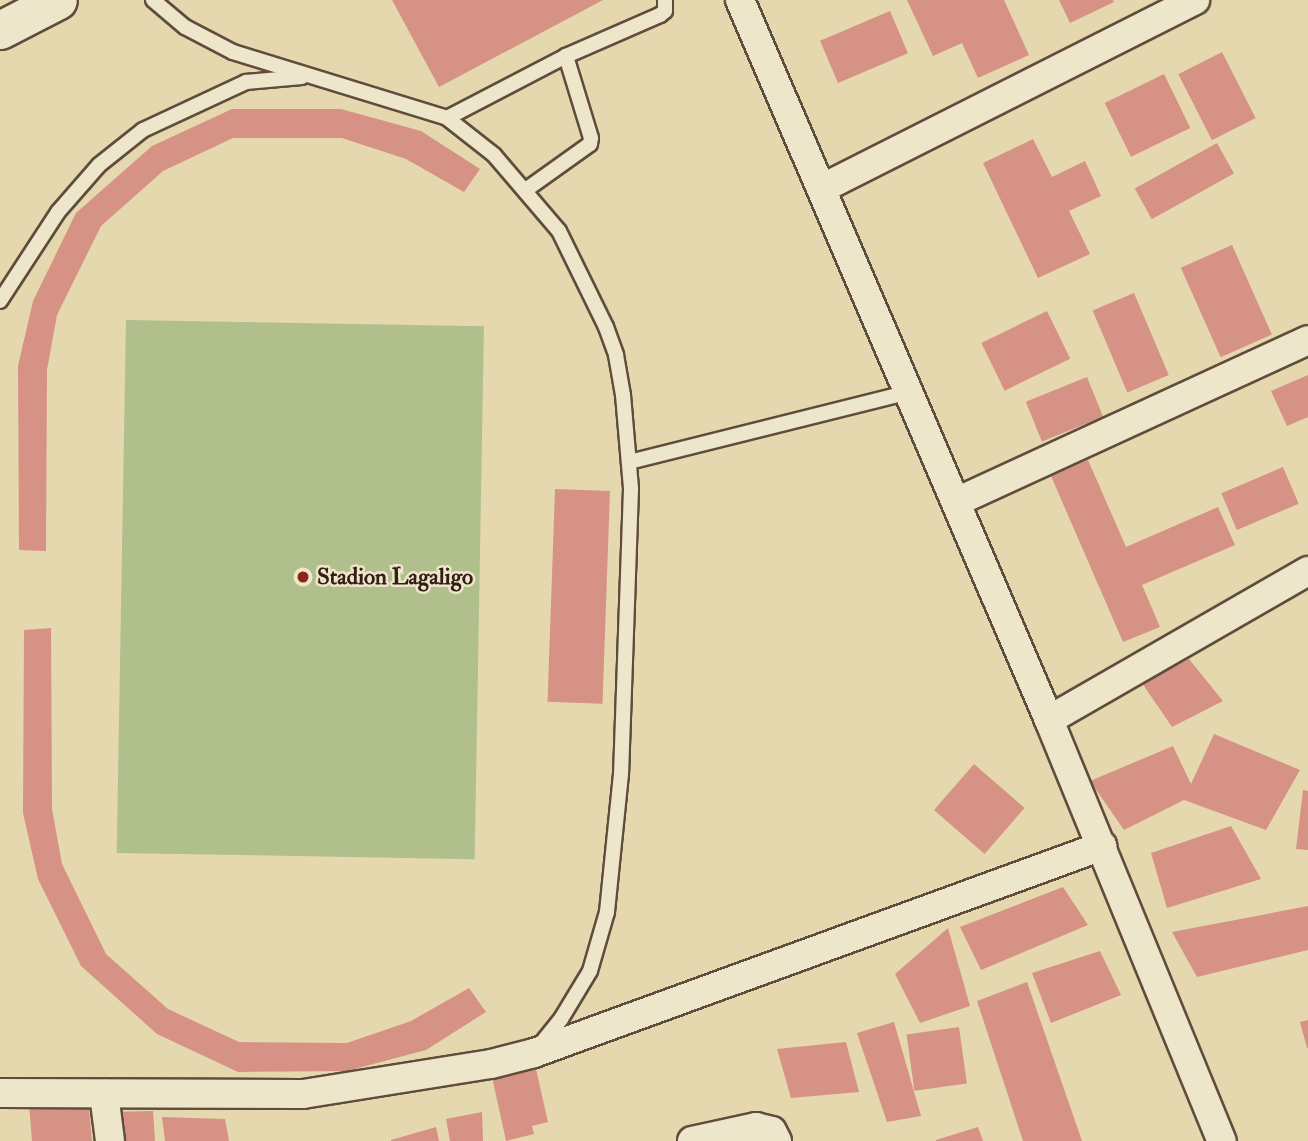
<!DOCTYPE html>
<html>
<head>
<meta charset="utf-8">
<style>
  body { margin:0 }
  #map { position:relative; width:1308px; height:1141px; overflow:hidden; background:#e5d8ae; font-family:"IM FELL Double Pica",serif }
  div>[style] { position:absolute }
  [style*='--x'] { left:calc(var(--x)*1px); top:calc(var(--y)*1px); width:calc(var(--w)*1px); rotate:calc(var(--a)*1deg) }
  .green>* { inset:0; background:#b1bf8d; transform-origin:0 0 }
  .building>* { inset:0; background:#d69285; transform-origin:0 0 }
  .roads { filter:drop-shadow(2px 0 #604c3c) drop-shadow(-2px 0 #604c3c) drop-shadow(0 2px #604c3c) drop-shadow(0 -2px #604c3c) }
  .service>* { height:14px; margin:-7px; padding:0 7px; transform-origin:7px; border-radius:7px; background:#eee6ca }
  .minor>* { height:28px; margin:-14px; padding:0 14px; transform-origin:14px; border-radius:14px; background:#eee6ca }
  .tertiary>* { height:37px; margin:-18.5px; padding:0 18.5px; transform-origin:18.5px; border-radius:18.5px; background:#eee6ca }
  .dots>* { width:19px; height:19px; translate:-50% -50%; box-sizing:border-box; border:4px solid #eee6ca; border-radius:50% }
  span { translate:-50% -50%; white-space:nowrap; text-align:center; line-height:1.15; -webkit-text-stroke:5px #eee6ca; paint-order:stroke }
  .poi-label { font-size:23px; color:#331e16; font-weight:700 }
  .left { translate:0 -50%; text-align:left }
</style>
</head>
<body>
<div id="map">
  <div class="green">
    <div style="left:126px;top:320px;width:358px;height:533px;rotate:1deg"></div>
  </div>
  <div class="building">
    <div style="clip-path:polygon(392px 0,603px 0,439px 87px)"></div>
    <div style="clip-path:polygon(907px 0,1004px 0,1029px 55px,978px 78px,962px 43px,933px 56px)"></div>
    <div style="clip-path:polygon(1059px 0,1113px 0,1114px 2px,1070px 23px)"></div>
    <div style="left:890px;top:11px;width:46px;height:76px;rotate:67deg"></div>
    <div style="left:1222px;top:52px;width:74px;height:49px;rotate:63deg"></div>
    <div style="left:1164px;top:74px;width:60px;height:66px;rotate:64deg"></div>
    <div style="clip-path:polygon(232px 109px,341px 109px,421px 131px,480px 169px,464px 192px,406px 159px,342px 138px,233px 138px,163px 171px,101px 226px,57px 315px,47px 370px,46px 551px,19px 550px,18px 366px,33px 301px,76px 213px,152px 146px)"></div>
    <div style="clip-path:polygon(1033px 139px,1052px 177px,1085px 161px,1101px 196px,1069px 211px,1090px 254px,1038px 278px,983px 163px)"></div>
    <div style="left:1217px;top:143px;width:35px;height:94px;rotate:61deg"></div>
    <div style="left:1232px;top:245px;width:98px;height:56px;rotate:66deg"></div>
    <div style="left:1134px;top:293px;width:89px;height:45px;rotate:67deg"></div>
    <div style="left:1047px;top:311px;width:53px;height:73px;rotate:64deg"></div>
    <div style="clip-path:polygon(1308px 375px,1308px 417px,1287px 426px,1271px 391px)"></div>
    <div style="left:1087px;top:377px;width:43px;height:66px;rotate:68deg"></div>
    <div style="clip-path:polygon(1088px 460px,1126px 547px,1218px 507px,1235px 545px,1142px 585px,1160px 627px,1123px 642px,1051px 476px)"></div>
    <div style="left:1283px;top:467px;width:40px;height:67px;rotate:67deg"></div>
    <div style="left:555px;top:489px;width:55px;height:213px;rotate:2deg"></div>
    <div style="clip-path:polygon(51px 628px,52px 809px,62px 864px,106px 954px,168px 1009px,239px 1042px,347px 1043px,411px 1021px,469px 988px,486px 1012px,426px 1050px,347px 1071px,238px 1072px,157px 1034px,81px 966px,38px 879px,23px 813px,24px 630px)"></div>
    <div style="clip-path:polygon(1189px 659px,1223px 701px,1172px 727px,1142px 683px)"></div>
    <div style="clip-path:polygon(1214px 734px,1300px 770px,1266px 830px,1184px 800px,1124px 830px,1090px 781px,1173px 746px,1191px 784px)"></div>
    <div style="left:974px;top:764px;width:67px;height:61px;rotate:41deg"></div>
    <div style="clip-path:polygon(1303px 790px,1308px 791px,1308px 850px,1296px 849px)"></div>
    <div style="clip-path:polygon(1231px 826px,1261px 879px,1167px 908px,1151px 853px)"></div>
    <div style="clip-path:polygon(1063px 887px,1088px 925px,981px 970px,960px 927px)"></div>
    <div style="clip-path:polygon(1308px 906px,1308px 950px,1197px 977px,1172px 932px)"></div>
    <div style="clip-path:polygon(948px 928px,970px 1006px,920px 1023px,895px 974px)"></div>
    <div style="clip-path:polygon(1100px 951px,1121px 995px,1051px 1023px,1032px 973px)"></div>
    <div style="clip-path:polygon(1027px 982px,1082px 1141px,1023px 1141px,977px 1001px)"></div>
    <div style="clip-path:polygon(1308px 1020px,1308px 1048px,1307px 1048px,1300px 1022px)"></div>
    <div style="clip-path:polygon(894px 1022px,921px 1116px,887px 1122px,857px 1033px)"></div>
    <div style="left:959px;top:1027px;width:57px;height:53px;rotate:82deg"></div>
    <div style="clip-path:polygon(846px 1042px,859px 1092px,791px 1098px,777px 1049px)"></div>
    <div style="clip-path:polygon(536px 1069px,548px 1122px,532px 1126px,534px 1134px,506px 1141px,492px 1077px)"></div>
    <div style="clip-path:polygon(88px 1098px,92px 1141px,32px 1141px,29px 1104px)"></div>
    <div style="clip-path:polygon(153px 1111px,155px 1141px,114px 1141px,107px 1112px)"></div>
    <div style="clip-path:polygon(482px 1112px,483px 1141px,450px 1141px,446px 1119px)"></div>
    <div style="clip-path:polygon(162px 1117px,225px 1119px,229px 1141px,165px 1141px)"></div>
    <div style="clip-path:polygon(436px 1127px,439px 1141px,391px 1141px,391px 1140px)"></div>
    <div style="clip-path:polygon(978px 1127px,983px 1141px,936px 1141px,936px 1140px)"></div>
  </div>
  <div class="roads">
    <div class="service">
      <div style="--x:153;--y:0;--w:42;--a:40.2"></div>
      <div style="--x:185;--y:27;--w:54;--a:27.5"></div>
      <div style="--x:233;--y:52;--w:224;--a:17.1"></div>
      <div style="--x:447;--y:118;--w:60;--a:38.2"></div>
      <div style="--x:494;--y:155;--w:100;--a:49.5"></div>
      <div style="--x:559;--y:231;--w:107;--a:63.9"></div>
      <div style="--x:606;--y:327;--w:30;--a:70"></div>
      <div style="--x:616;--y:355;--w:41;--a:80.1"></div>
      <div style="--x:623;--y:395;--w:94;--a:85.1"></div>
      <div style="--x:631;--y:489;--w:285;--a:92"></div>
      <div style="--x:621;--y:774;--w:139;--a:95.8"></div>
      <div style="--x:607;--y:912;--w:61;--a:106.1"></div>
      <div style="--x:590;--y:971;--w:56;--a:121.1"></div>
      <div style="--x:561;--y:1019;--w:32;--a:129"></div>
      <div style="--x:447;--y:118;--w:134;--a:-27.5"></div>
      <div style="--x:566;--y:56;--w:103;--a:-23.6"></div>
      <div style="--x:660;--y:15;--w:6;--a:-39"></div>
      <div style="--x:665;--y:11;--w:11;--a:-90"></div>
      <div style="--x:527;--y:189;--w:77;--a:-35.5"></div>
      <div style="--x:590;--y:144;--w:6;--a:-81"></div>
      <div style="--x:591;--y:138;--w:86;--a:-107"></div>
      <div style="--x:0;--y:301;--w:106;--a:-56.9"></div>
      <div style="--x:58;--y:212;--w:62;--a:-48.9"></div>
      <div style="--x:99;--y:165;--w:56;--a:-38.5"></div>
      <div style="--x:143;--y:130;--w:114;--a:-25"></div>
      <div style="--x:246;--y:82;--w:56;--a:-5.1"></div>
      <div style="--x:629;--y:462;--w:290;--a:-14"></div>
    </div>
    <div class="minor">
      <div style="--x:740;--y:0;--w:784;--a:66.77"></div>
      <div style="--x:1049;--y:720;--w:455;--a:67.7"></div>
      <div style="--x:823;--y:188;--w:417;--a:-26.8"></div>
      <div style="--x:956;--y:502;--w:387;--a:-24.7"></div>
      <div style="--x:1049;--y:720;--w:299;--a:-29.9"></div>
      <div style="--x:0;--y:1093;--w:303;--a:0.2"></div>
      <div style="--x:303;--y:1094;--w:190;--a:-9.1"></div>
      <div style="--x:491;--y:1064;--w:44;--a:-14.3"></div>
      <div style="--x:534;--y:1053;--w:605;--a:-20.02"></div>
      <div style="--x:104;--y:1094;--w:47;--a:82.7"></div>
      <div style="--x:692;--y:1141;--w:66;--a:-12.3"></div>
      <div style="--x:756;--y:1127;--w:16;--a:14"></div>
      <div style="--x:772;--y:1131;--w:11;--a:63"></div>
    </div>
    <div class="tertiary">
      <div style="--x:0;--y:30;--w:65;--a:-27.3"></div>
    </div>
  </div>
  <div class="dots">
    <div style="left:303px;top:577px;background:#8f2418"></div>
  </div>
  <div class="poi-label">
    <span class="left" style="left:317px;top:577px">Stadion Lagaligo</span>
  </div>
</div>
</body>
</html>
